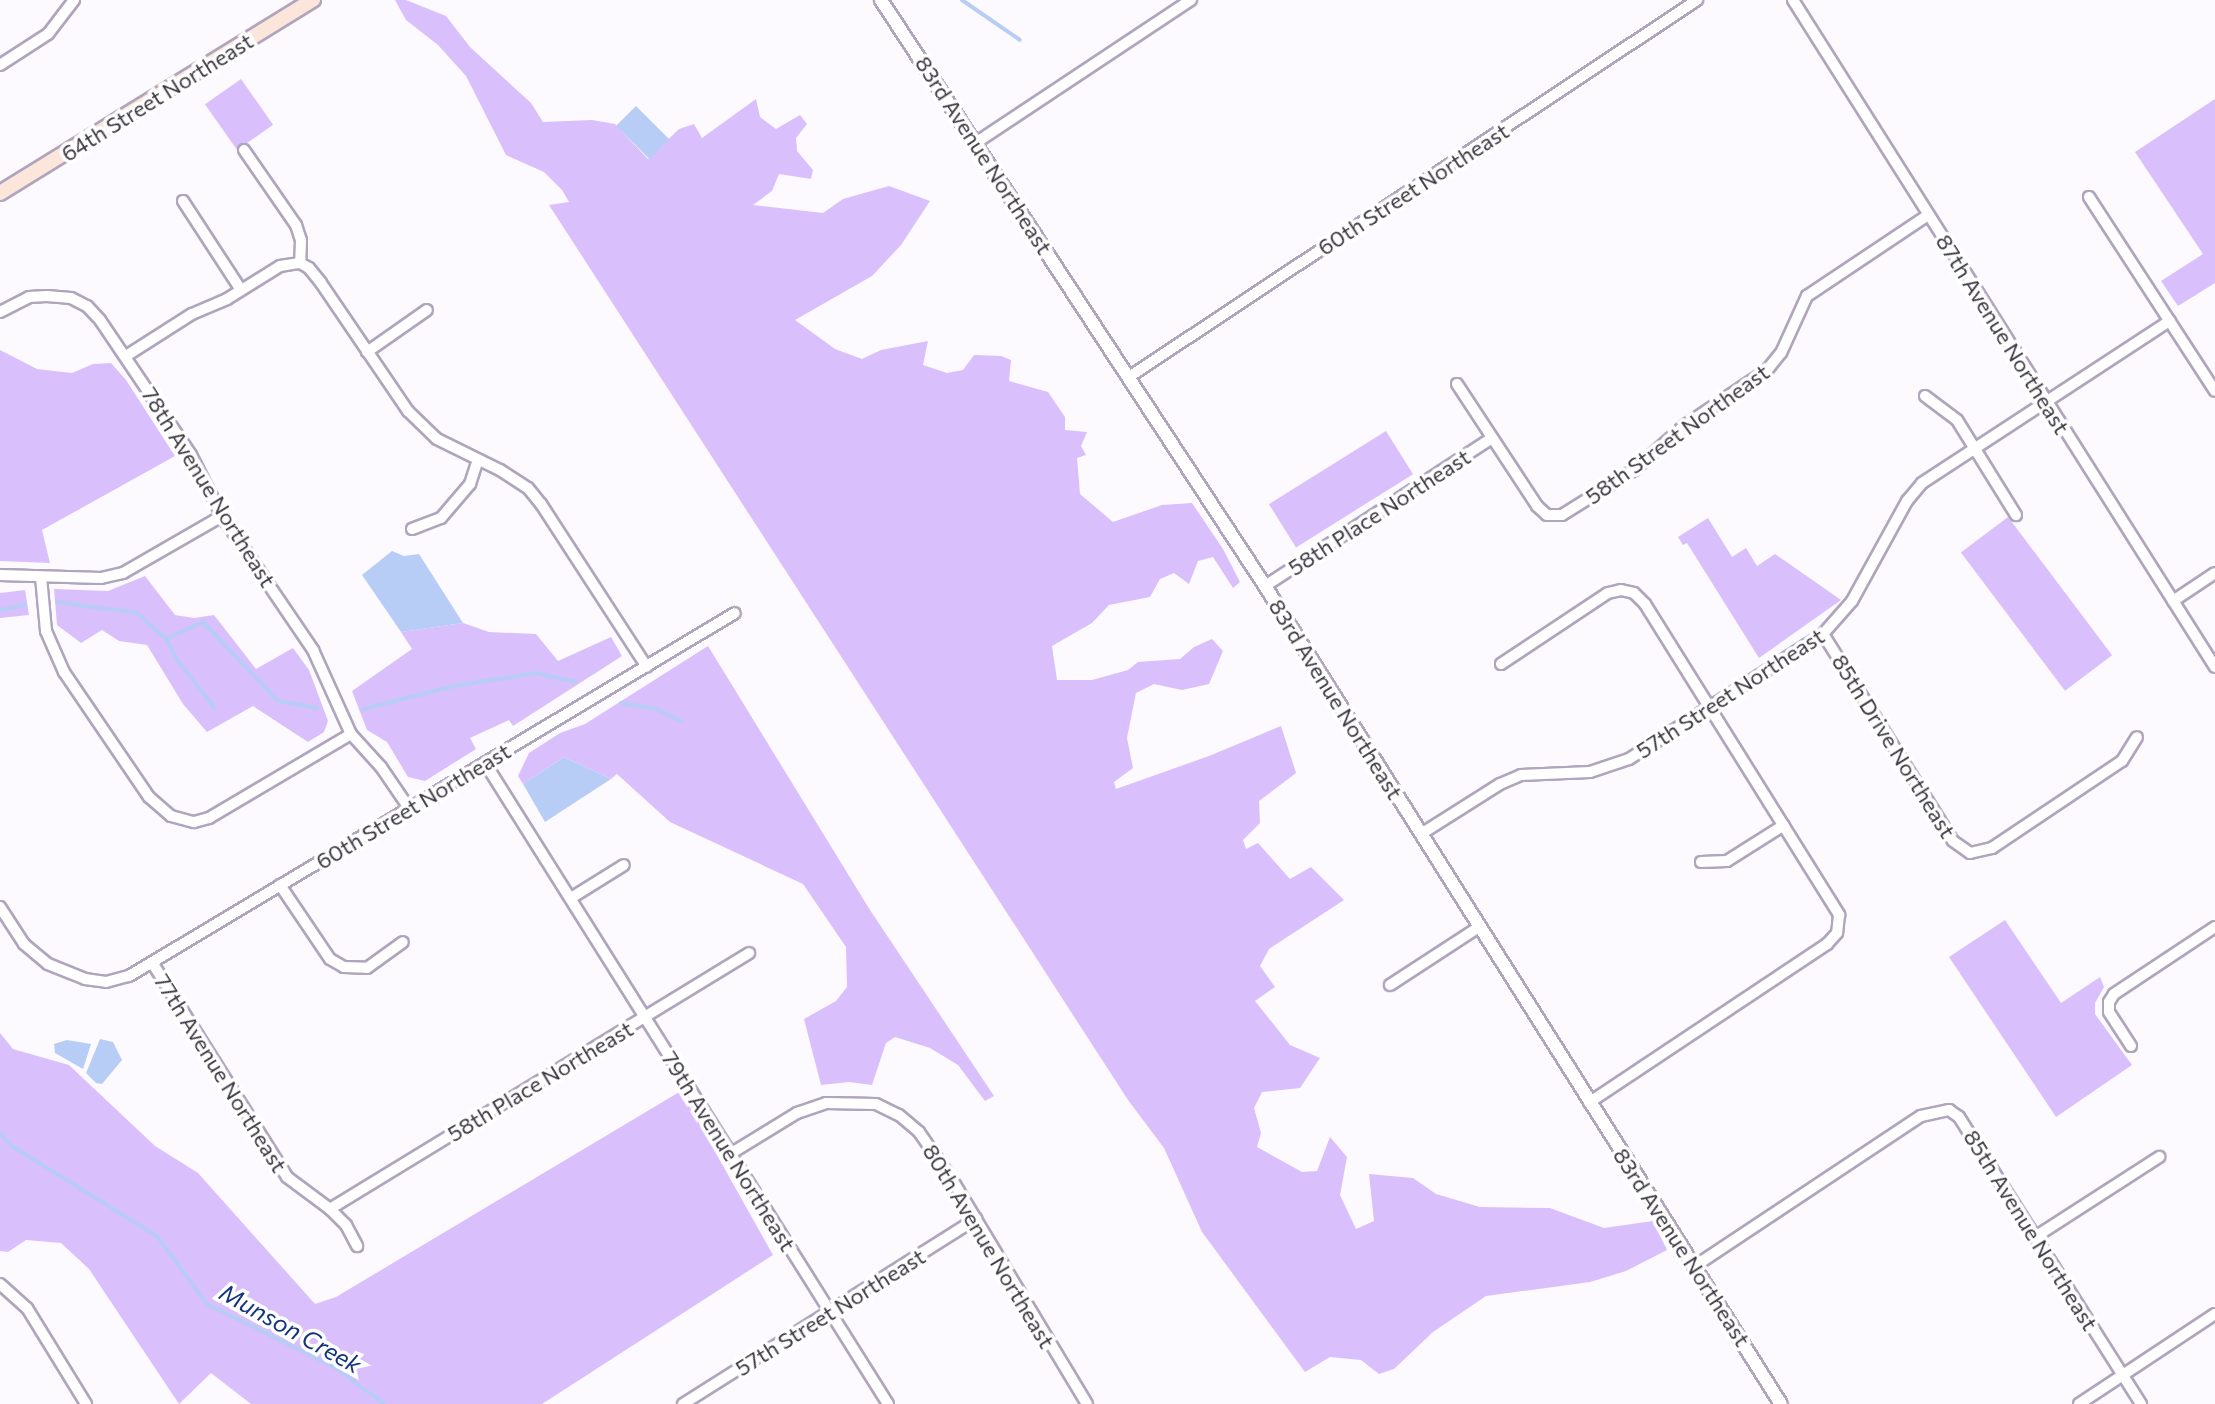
<!DOCTYPE html>
<html>
<head>
<meta charset="utf-8">
<style>
  body { margin:0 }
  #map { position:relative; width:2215px; height:1404px; overflow:hidden; background:#fcfaff; font-family:Commissioner,sans-serif }
  div>[style] { position:absolute }
  [style*='--x'] { left:calc(var(--x)*1px); top:calc(var(--y)*1px); width:calc(var(--w)*1px); rotate:calc(var(--a)*1deg) }
  .green>* { inset:0; background:#dabffd; transform-origin:0 0 }
  .water>* { inset:0; background:#b8cdf5; transform-origin:0 0 }
  .stream>* { height:4px; margin:-2px; padding:0 2px; transform-origin:2px; border-radius:2px; background:#b8cdf5 }
  .roads { filter:drop-shadow(2px 0 #afa5bd) drop-shadow(-2px 0 #afa5bd) drop-shadow(0 2px #afa5bd) drop-shadow(0 -2px #afa5bd) }
  .minor>* { height:10px; margin:-5px; padding:0 5px; transform-origin:5px; border-radius:5px; background:#fff }
  .tertiary>* { height:12px; margin:-6px; padding:0 6px; transform-origin:6px; border-radius:6px; background:#fff }
  .secondary>* { height:14px; margin:-7px; padding:0 7px; transform-origin:7px; border-radius:7px; background:#fce6dc }
  span { translate:-50% -50%; white-space:nowrap; text-align:center; line-height:1.15; -webkit-text-stroke:7px #fff; paint-order:stroke }
  .street-label { font-size:22px; color:#3c3842 }
  .water-label { font-size:24px; color:#13357e; font-style:italic }
</style>
</head>
<body>
<div id="map">
  <div class="green">
    <div style="clip-path:polygon(395px 0,406px 0,446px 16px,470px 47px,531px 103px,543px 122px,592px 120px,615px 124px,648px 159px,679px 129px,694px 124px,702px 138px,756px 99px,760px 117px,776px 129px,800px 115px,807px 124px,796px 138px,797px 151px,813px 170px,811px 179px,779px 174px,772px 191px,753px 205px,823px 213px,843px 199px,889px 186px,930px 201px,901px 245px,872px 276px,795px 320px,835px 349px,862px 359px,881px 350px,928px 341px,923px 365px,947px 373px,963px 370px,974px 355px,1001px 356px,1011px 360px,1009px 381px,1048px 392px,1065px 417px,1065px 430px,1087px 432px,1081px 446px,1086px 455px,1077px 458px,1080px 494px,1113px 522px,1162px 505px,1192px 503px,1223px 549px,1240px 582px,1233px 588px,1213px 557px,1198px 561px,1189px 584px,1174px 573px,1160px 579px,1150px 597px,1109px 605px,1092px 623px,1052px 646px,1057px 680px,1092px 680px,1128px 670px,1138px 662px,1180px 659px,1194px 647px,1212px 639px,1223px 651px,1209px 684px,1182px 690px,1154px 684px,1136px 693px,1127px 738px,1133px 768px,1114px 782px,1116px 789px,1209px 756px,1281px 726px,1296px 773px,1259px 801px,1260px 823px,1243px 840px,1246px 849px,1258px 843px,1290px 879px,1311px 867px,1344px 900px,1269px 949px,1260px 966px,1275px 987px,1255px 1001px,1290px 1045px,1320px 1058px,1300px 1088px,1262px 1092px,1254px 1108px,1261px 1133px,1257px 1147px,1302px 1172px,1317px 1171px,1330px 1137px,1347px 1157px,1340px 1195px,1356px 1229px,1374px 1221px,1369px 1174px,1413px 1178px,1436px 1194px,1480px 1207px,1550px 1208px,1604px 1228px,1653px 1221px,1667px 1250px,1626px 1271px,1590px 1282px,1486px 1296px,1433px 1332px,1394px 1369px,1379px 1374px,1361px 1360px,1330px 1357px,1305px 1372px,1202px 1232px,1164px 1148px,1128px 1100px,549px 205px,569px 202px,562px 190px,544px 172px,506px 155px,466px 76px,438px 45px,406px 20px)"></div>
    <div style="left:241px;top:79px;width:56px;height:44px;rotate:55deg"></div>
    <div style="clip-path:polygon(2215px 99px,2215px 283px,2178px 306px,2161px 281px,2203px 254px,2135px 152px)"></div>
    <div style="clip-path:polygon(0 350px,37px 369px,72px 373px,93px 364px,111px 363px,126px 380px,175px 456px,42px 530px,50px 563px,0 561px)"></div>
    <div style="left:1386px;top:431px;width:51px;height:138px;rotate:58deg"></div>
    <div style="left:2008px;top:517px;width:173px;height:59px;rotate:53deg"></div>
    <div style="clip-path:polygon(1708px 518px,1732px 557px,1746px 548px,1757px 566px,1775px 554px,1841px 600px,1759px 658px,1687px 543px,1683px 545px,1678px 537px)"></div>
    <div style="clip-path:polygon(145px 576px,175px 615px,194px 618px,214px 615px,256px 669px,293px 648px,309px 670px,328px 721px,324px 732px,308px 742px,253px 706px,207px 732px,183px 704px,147px 645px,119px 641px,102px 630px,81px 643px,57px 625px,54px 589px,108px 591px)"></div>
    <div style="clip-path:polygon(25px 590px,29px 615px,0 618px,0 593px)"></div>
    <div style="clip-path:polygon(463px 623px,489px 632px,536px 634px,558px 661px,611px 637px,622px 656px,513px 726px,509px 720px,470px 738px,476px 749px,425px 781px,408px 777px,387px 742px,367px 730px,352px 691px,412px 649px,401px 632px)"></div>
    <div style="clip-path:polygon(708px 646px,870px 910px,994px 1096px,985px 1101px,958px 1065px,930px 1048px,895px 1037px,886px 1043px,872px 1085px,849px 1082px,821px 1085px,804px 1019px,836px 1001px,847px 987px,846px 947px,803px 884px,670px 822px,617px 774px,611px 779px,564px 757px,523px 784px,518px 776px,529px 753px,560px 733px,585px 724px)"></div>
    <div style="clip-path:polygon(2005px 920px,2061px 1003px,2100px 977px,2104px 987px,2095px 1003px,2095px 1014px,2132px 1065px,2056px 1117px,1949px 957px)"></div>
    <div style="clip-path:polygon(0 1033px,13px 1049px,69px 1065px,155px 1146px,198px 1173px,315px 1304px,336px 1297px,681px 1091px,773px 1255px,542px 1404px,251px 1404px,211px 1373px,179px 1404px,89px 1269px,61px 1243px,26px 1240px,8px 1252px,0 1251px)"></div>
  </div>
  <div class="water">
    <div style="left:636px;top:106px;width:47px;height:28px;rotate:45deg"></div>
    <div style="clip-path:polygon(392px 551px,404px 556px,419px 554px,463px 623px,401px 632px,362px 575px)"></div>
    <div style="clip-path:polygon(564px 757px,611px 779px,545px 822px,523px 784px)"></div>
    <div style="clip-path:polygon(100px 1039px,113px 1042px,122px 1060px,102px 1084px,96px 1083px,86px 1073px)"></div>
    <div style="clip-path:polygon(67px 1040px,91px 1044px,83px 1069px,55px 1053px,54px 1044px)"></div>
  </div>
  <div class="stream">
    <div style="--x:962;--y:0;--w:70;--a:34.6"></div>
    <div style="--x:57;--y:602;--w:81;--a:7.8"></div>
    <div style="--x:137;--y:613;--w:39;--a:42"></div>
    <div style="--x:166;--y:639;--w:41;--a:-24.7"></div>
    <div style="--x:203;--y:622;--w:109;--a:46.5"></div>
    <div style="--x:278;--y:701;--w:40;--a:10"></div>
    <div style="--x:0;--y:610;--w:25;--a:-11"></div>
    <div style="--x:166;--y:639;--w:26;--a:61"></div>
    <div style="--x:179;--y:662;--w:57;--a:52.1"></div>
    <div style="--x:621;--y:703;--w:33;--a:9"></div>
    <div style="--x:654;--y:708;--w:30;--a:26"></div>
    <div style="--x:363;--y:709;--w:94;--a:-14.2"></div>
    <div style="--x:454;--y:686;--w:83;--a:-9"></div>
    <div style="--x:536;--y:673;--w:41;--a:12.7"></div>
    <div style="--x:0;--y:1133;--w:16;--a:50"></div>
    <div style="--x:10;--y:1145;--w:173;--a:31.8"></div>
    <div style="--x:157;--y:1236;--w:84;--a:53.7"></div>
    <div style="--x:207;--y:1304;--w:144;--a:26.4"></div>
    <div style="--x:336;--y:1368;--w:60;--a:36.9"></div>
  </div>
  <div class="roads">
    <div class="minor">
      <div style="--x:1793;--y:0;--w:789;--a:57.68"></div>
      <div style="--x:0;--y:65;--w:57;--a:-32.9"></div>
      <div style="--x:48;--y:34;--w:43;--a:-52.6"></div>
      <div style="--x:977;--y:142;--w:257;--a:-33.6"></div>
      <div style="--x:244;--y:150;--w:91;--a:55.3"></div>
      <div style="--x:296;--y:225;--w:16;--a:72"></div>
      <div style="--x:301;--y:240;--w:23;--a:92"></div>
      <div style="--x:300;--y:263;--w:10;--a:29"></div>
      <div style="--x:309;--y:268;--w:19;--a:51"></div>
      <div style="--x:321;--y:283;--w:155;--a:55.8"></div>
      <div style="--x:408;--y:411;--w:40;--a:44"></div>
      <div style="--x:437;--y:439;--w:70;--a:26.2"></div>
      <div style="--x:500;--y:470;--w:33;--a:33"></div>
      <div style="--x:528;--y:488;--w:21;--a:51"></div>
      <div style="--x:541;--y:504;--w:194;--a:57"></div>
      <div style="--x:2089;--y:197;--w:231;--a:57"></div>
      <div style="--x:183;--y:201;--w:106;--a:56.9"></div>
      <div style="--x:0;--y:312;--w:33;--a:-27"></div>
      <div style="--x:29;--y:297;--w:18;--a:-3"></div>
      <div style="--x:47;--y:296;--w:24;--a:5"></div>
      <div style="--x:71;--y:298;--w:18;--a:27"></div>
      <div style="--x:87;--y:306;--w:19;--a:47"></div>
      <div style="--x:100;--y:320;--w:163;--a:56"></div>
      <div style="--x:191;--y:455;--w:68;--a:63.1"></div>
      <div style="--x:222;--y:516;--w:162;--a:55.8"></div>
      <div style="--x:313;--y:650;--w:92;--a:65.7"></div>
      <div style="--x:351;--y:734;--w:45;--a:47.7"></div>
      <div style="--x:381;--y:767;--w:50;--a:55.7"></div>
      <div style="--x:367;--y:352;--w:73;--a:-35"></div>
      <div style="--x:126;--y:356;--w:78;--a:-32.5"></div>
      <div style="--x:192;--y:314;--w:38;--a:-23"></div>
      <div style="--x:227;--y:299;--w:62;--a:-31.9"></div>
      <div style="--x:280;--y:266;--w:20;--a:-9"></div>
      <div style="--x:1129;--y:377;--w:682;--a:-33.57"></div>
      <div style="--x:1457;--y:384;--w:146;--a:56.7"></div>
      <div style="--x:1537;--y:506;--w:13;--a:42"></div>
      <div style="--x:1547;--y:515;--w:15;--a:0"></div>
      <div style="--x:1562;--y:515;--w:85;--a:-32"></div>
      <div style="--x:1634;--y:470;--w:67;--a:-41.3"></div>
      <div style="--x:1684;--y:426;--w:100;--a:-34"></div>
      <div style="--x:1767;--y:370;--w:22;--a:-51"></div>
      <div style="--x:1781;--y:353;--w:63;--a:-65.5"></div>
      <div style="--x:1807;--y:296;--w:146;--a:-33.8"></div>
      <div style="--x:1925;--y:396;--w:40;--a:37"></div>
      <div style="--x:1957;--y:420;--w:112;--a:58.2"></div>
      <div style="--x:412;--y:529;--w:31;--a:-21"></div>
      <div style="--x:441;--y:518;--w:45;--a:-49.5"></div>
      <div style="--x:470;--y:484;--w:25;--a:-72"></div>
      <div style="--x:0;--y:575;--w:101;--a:1.7"></div>
      <div style="--x:101;--y:578;--w:23;--a:-13"></div>
      <div style="--x:123;--y:573;--w:114;--a:-29.9"></div>
      <div style="--x:41;--y:577;--w:54;--a:84.7"></div>
      <div style="--x:46;--y:631;--w:45;--a:66.3"></div>
      <div style="--x:64;--y:672;--w:151;--a:55.8"></div>
      <div style="--x:149;--y:797;--w:29;--a:41"></div>
      <div style="--x:171;--y:816;--w:24;--a:15"></div>
      <div style="--x:194;--y:822;--w:16;--a:-15"></div>
      <div style="--x:209;--y:818;--w:165;--a:-30.6"></div>
      <div style="--x:1265;--y:586;--w:271;--a:-33.1"></div>
      <div style="--x:2173;--y:601;--w:50;--a:-33.7"></div>
      <div style="--x:1823;--y:634;--w:244;--a:57.9"></div>
      <div style="--x:1953;--y:841;--w:21;--a:35"></div>
      <div style="--x:1970;--y:853;--w:23;--a:-13"></div>
      <div style="--x:1992;--y:848;--w:156;--a:-33.8"></div>
      <div style="--x:2122;--y:761;--w:28;--a:-58"></div>
      <div style="--x:1501;--y:664;--w:128;--a:-33.6"></div>
      <div style="--x:1608;--y:593;--w:13;--a:-13"></div>
      <div style="--x:1621;--y:590;--w:13;--a:13"></div>
      <div style="--x:1634;--y:593;--w:16;--a:45"></div>
      <div style="--x:1645;--y:604;--w:367;--a:58"></div>
      <div style="--x:1839;--y:915;--w:18;--a:96"></div>
      <div style="--x:1837;--y:933;--w:15;--a:132"></div>
      <div style="--x:1827;--y:944;--w:286;--a:146.3"></div>
      <div style="--x:485;--y:763;--w:757;--a:57.84"></div>
      <div style="--x:1421;--y:834;--w:93;--a:-32.3"></div>
      <div style="--x:1500;--y:784;--w:23;--a:-23"></div>
      <div style="--x:1521;--y:775;--w:69;--a:-2.5"></div>
      <div style="--x:1590;--y:772;--w:41;--a:-18.4"></div>
      <div style="--x:1629;--y:759;--w:231;--a:-32.8"></div>
      <div style="--x:1823;--y:634;--w:44;--a:-48.7"></div>
      <div style="--x:1852;--y:601;--w:114;--a:-61.2"></div>
      <div style="--x:1907;--y:501;--w:23;--a:-50"></div>
      <div style="--x:1922;--y:483;--w:296;--a:-33.2"></div>
      <div style="--x:1701;--y:862;--w:26;--a:-2"></div>
      <div style="--x:1727;--y:861;--w:67;--a:-32.3"></div>
      <div style="--x:280;--y:885;--w:89;--a:56"></div>
      <div style="--x:330;--y:959;--w:16;--a:30"></div>
      <div style="--x:344;--y:967;--w:23;--a:2"></div>
      <div style="--x:367;--y:968;--w:44;--a:-35.8"></div>
      <div style="--x:571;--y:898;--w:62;--a:-31.9"></div>
      <div style="--x:0;--y:907;--w:44;--a:57"></div>
      <div style="--x:24;--y:944;--w:31;--a:40"></div>
      <div style="--x:48;--y:964;--w:40;--a:22"></div>
      <div style="--x:85;--y:979;--w:21;--a:8"></div>
      <div style="--x:106;--y:982;--w:24;--a:-15"></div>
      <div style="--x:129;--y:976;--w:706;--a:-30.92"></div>
      <div style="--x:153;--y:964;--w:252;--a:57.8"></div>
      <div style="--x:287;--y:1177;--w:54;--a:36.7"></div>
      <div style="--x:330;--y:1209;--w:23;--a:45"></div>
      <div style="--x:346;--y:1225;--w:24;--a:62"></div>
      <div style="--x:1390;--y:985;--w:106;--a:-33.1"></div>
      <div style="--x:2131;--y:1046;--w:40;--a:-122.9"></div>
      <div style="--x:2109;--y:1012;--w:10;--a:-90"></div>
      <div style="--x:2109;--y:1002;--w:9;--a:-58"></div>
      <div style="--x:2114;--y:994;--w:121;--a:-33.6"></div>
      <div style="--x:730;--y:1154;--w:79;--a:-31.5"></div>
      <div style="--x:797;--y:1113;--w:31;--a:-19"></div>
      <div style="--x:826;--y:1103;--w:50;--a:1.1"></div>
      <div style="--x:876;--y:1104;--w:25;--a:26"></div>
      <div style="--x:899;--y:1115;--w:26;--a:40"></div>
      <div style="--x:919;--y:1132;--w:60;--a:55.2"></div>
      <div style="--x:953;--y:1181;--w:260;--a:59"></div>
      <div style="--x:330;--y:1209;--w:491;--a:-31.4"></div>
      <div style="--x:2035;--y:1237;--w:148;--a:-32.8"></div>
      <div style="--x:1695;--y:1266;--w:271;--a:-33.6"></div>
      <div style="--x:1921;--y:1116;--w:29;--a:-12"></div>
      <div style="--x:1949;--y:1110;--w:12;--a:35"></div>
      <div style="--x:1959;--y:1117;--w:340;--a:57.6"></div>
      <div style="--x:0;--y:1284;--w:36;--a:42"></div>
      <div style="--x:27;--y:1308;--w:113;--a:58.4"></div>
      <div style="--x:683;--y:1404;--w:347;--a:-32.3"></div>
      <div style="--x:2079;--y:1404;--w:163;--a:-33.5"></div>
    </div>
    <div class="tertiary">
      <div style="--x:881;--y:0;--w:701;--a:56.76"></div>
      <div style="--x:1265;--y:586;--w:967;--a:57.76"></div>
    </div>
    <div class="secondary">
      <div style="--x:0;--y:193;--w:368;--a:-31.7"></div>
    </div>
  </div>
  <div class="street-label">
    <span style="left:157px;top:97px;rotate:-32deg">64th Street Northeast</span>
    <span style="left:984px;top:155px;rotate:57deg">83rd Avenue Northeast</span>
    <span style="left:1413px;top:189px;rotate:-33deg">60th Street Northeast</span>
    <span style="left:2003px;top:334px;rotate:58deg">87th Avenue Northeast</span>
    <span style="left:1677px;top:434px;rotate:-36deg">58th Street Northeast</span>
    <span style="left:209px;top:487px;rotate:58deg">78th Avenue Northeast</span>
    <span style="left:1379px;top:512px;rotate:-33deg">58th Place Northeast</span>
    <span style="left:1730px;top:693px;rotate:-33deg">57th Street Northeast</span>
    <span style="left:1336px;top:699px;rotate:58deg">83rd Avenue Northeast</span>
    <span style="left:1894px;top:746px;rotate:58deg">85th Drive Northeast</span>
    <span style="left:413px;top:806px;rotate:-31deg">60th Street Northeast</span>
    <span style="left:221px;top:1073px;rotate:58deg">77th Avenue Northeast</span>
    <span style="left:540px;top:1081px;rotate:-31deg">58th Place Northeast</span>
    <span style="left:729px;top:1151px;rotate:58deg">79th Avenue Northeast</span>
    <span style="left:2031px;top:1230px;rotate:58deg">85th Avenue Northeast</span>
    <span style="left:989px;top:1246px;rotate:59deg">80th Avenue Northeast</span>
    <span style="left:1682px;top:1247px;rotate:57deg">83rd Avenue Northeast</span>
    <span style="left:830px;top:1312px;rotate:-32deg">57th Street Northeast</span>
  </div>
  <div class="water-label">
    <span style="left:291px;top:1328px;rotate:29deg">Munson Creek</span>
  </div>
</div>
</body>
</html>
